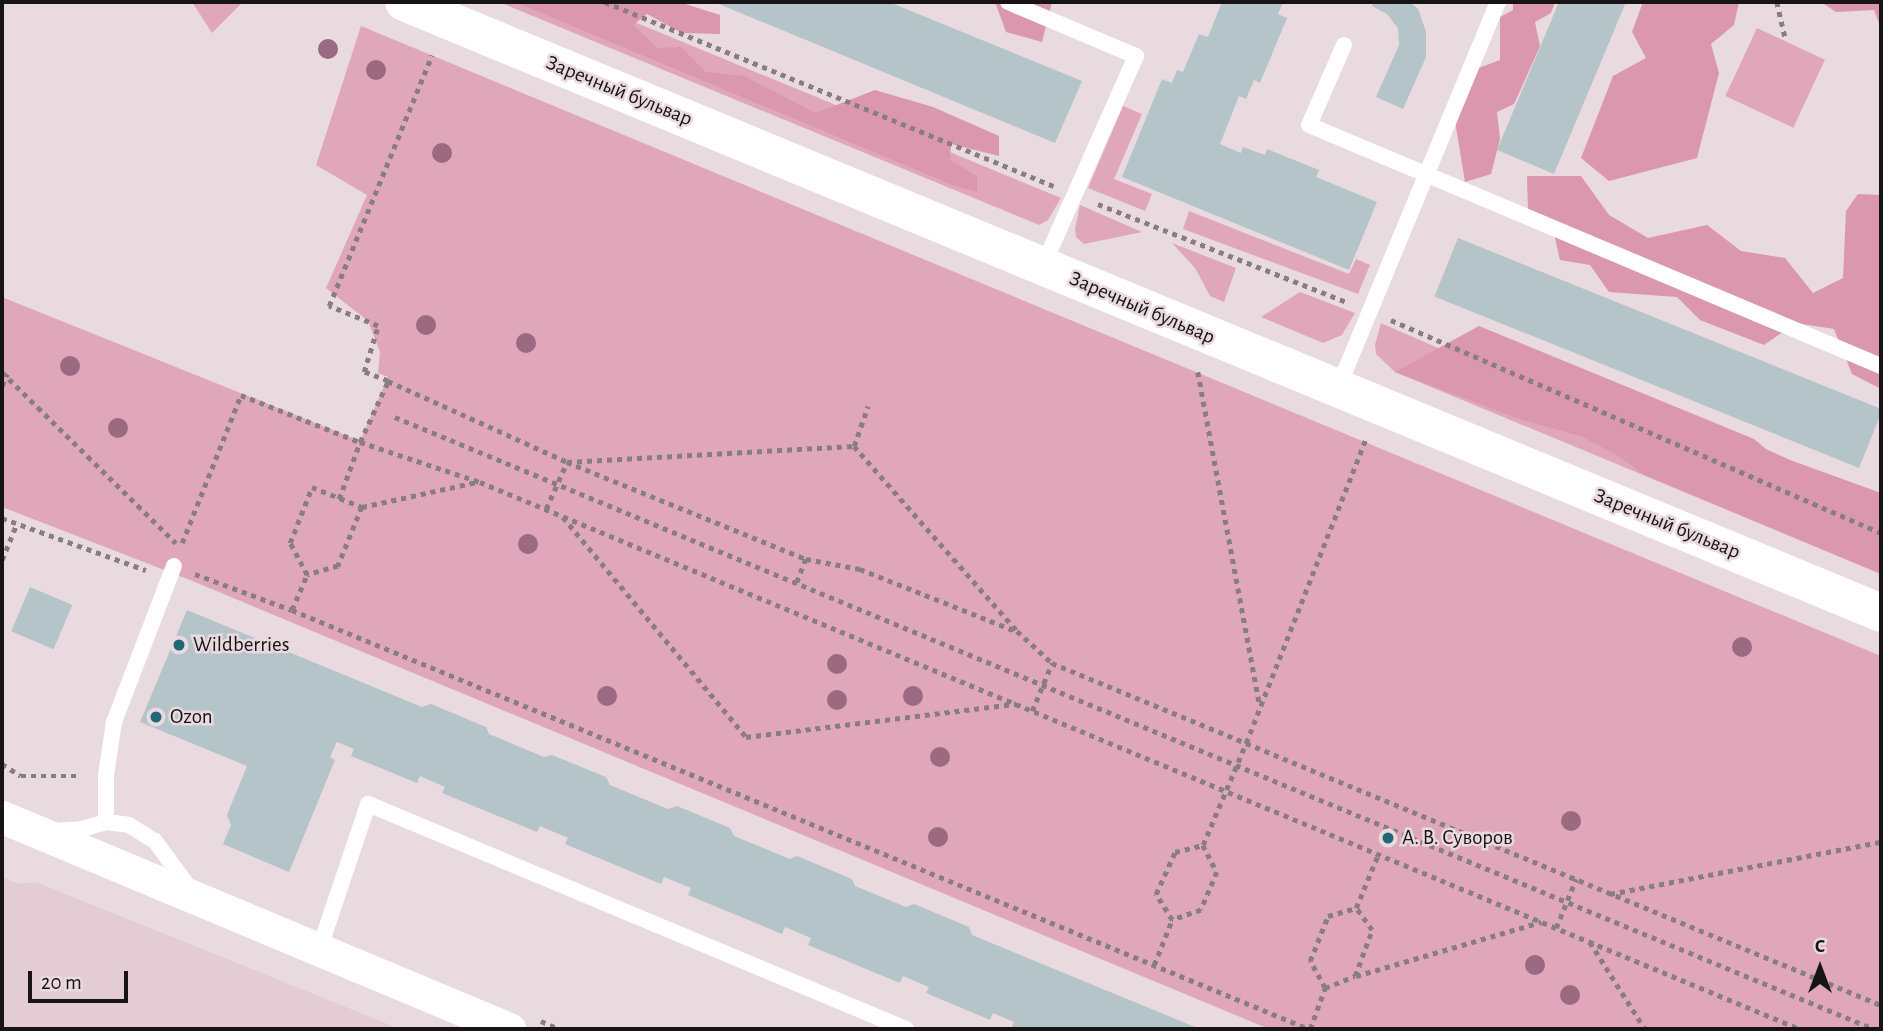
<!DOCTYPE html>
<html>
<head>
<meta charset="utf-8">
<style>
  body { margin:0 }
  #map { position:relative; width:1883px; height:1031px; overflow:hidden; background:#e9dadf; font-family:"Alegreya Sans",sans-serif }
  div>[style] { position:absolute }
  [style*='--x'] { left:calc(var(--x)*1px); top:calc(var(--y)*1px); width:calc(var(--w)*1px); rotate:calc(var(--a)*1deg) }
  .built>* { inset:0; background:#e3ccd3 }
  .green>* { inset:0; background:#e0a7ba; transform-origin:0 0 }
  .forest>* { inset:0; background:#da97ae }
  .building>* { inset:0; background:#b5c4c8; transform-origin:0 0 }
  .path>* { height:4.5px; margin-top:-2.25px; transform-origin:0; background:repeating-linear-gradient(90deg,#887d81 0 5px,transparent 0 10px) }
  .lane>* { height:16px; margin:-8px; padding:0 8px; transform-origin:8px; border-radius:8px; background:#fff }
  .street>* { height:33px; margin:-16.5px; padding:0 16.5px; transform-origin:16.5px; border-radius:16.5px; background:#fff }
  .secondary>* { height:38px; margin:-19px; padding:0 19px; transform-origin:19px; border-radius:19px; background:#fff }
  .trees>* { width:20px; height:20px; margin:-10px; border-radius:50%; background:#9b6980 }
  .dots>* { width:19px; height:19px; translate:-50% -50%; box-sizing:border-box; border:4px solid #e9dadf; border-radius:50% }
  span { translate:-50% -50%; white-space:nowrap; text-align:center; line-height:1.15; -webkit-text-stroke:5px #e9dadf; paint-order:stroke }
  .street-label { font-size:21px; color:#181315 }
  .poi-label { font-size:21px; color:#181315 }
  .left { translate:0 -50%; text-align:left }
  .frame { position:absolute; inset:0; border:4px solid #181315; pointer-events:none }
  .north { position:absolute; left:1785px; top:933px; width:70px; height:70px; -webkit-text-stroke:5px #e9dadf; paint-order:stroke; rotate:0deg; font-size:19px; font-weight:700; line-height:28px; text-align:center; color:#181315 }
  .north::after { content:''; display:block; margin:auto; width:24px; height:32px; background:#181315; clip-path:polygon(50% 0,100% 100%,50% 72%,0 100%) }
  .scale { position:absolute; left:28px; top:971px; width:100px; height:32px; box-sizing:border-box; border:4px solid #181315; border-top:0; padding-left:9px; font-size:21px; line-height:24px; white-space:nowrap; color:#181315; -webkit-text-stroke:5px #e9dadf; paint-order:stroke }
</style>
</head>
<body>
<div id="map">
  <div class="built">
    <div style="clip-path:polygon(2px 877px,19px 884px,36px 882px,400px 1029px,2px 1029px)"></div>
  </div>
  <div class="green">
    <div style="clip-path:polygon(192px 2px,243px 2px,212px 33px)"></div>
    <div style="clip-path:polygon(499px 2px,586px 2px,1061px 198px,1048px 220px,1039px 225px)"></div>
    <div style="clip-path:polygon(361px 26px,1881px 656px,1881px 1029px,1269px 1029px,190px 580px,2px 507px,2px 297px,360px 441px,388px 377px,378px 373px,380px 352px,368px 321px,326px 288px,367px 195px,316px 165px)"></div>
    <div style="left:1757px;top:28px;width:75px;height:75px;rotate:25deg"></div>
    <div style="clip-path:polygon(1123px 106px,1142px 114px,1114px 179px,1152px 194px,1145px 211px,1088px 188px)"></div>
    <div style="clip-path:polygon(1080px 205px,1142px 232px,1084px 244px,1076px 237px,1075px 229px)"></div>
    <div style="clip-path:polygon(1189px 211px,1349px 274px,1356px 259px,1370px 265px,1358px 294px,1183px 229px)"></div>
    <div style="clip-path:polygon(1172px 243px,1236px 268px,1224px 302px,1210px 296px,1195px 268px)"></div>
    <div style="clip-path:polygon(1300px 292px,1355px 313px,1342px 335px,1323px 343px,1261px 317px)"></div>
    <div style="clip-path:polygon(1381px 323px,1881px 542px,1881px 574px,1395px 372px,1376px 354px,1375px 345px)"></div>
  </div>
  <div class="forest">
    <div style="clip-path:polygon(515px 2px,679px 2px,720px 15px,720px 34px,682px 33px,647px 14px,633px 25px,658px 48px,681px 47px,706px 72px,744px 76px,816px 113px,875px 90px,933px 107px,999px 136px,999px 156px,951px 144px,950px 160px,977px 176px,977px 192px,955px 186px)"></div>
    <div style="clip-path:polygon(995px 2px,1052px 2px,1042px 42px,1006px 32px)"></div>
    <div style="clip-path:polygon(1513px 2px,1555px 2px,1551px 13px,1535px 22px,1540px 46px,1514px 104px,1497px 112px,1500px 139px,1491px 174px,1465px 182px,1452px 103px,1476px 69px,1500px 60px,1500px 17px,1513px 10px)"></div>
    <div style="clip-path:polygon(1643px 2px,1739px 2px,1734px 25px,1711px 44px,1719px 73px,1697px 158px,1609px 181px,1581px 158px,1613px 76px,1646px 58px,1632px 32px)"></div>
    <div style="clip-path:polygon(1821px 2px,1881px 2px,1881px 28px,1874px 10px,1836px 12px)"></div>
    <div style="clip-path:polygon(1527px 176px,1581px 176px,1609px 215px,1648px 238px,1707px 225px,1741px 251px,1785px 258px,1813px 293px,1843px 278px,1846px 211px,1858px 194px,1881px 195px,1881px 389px,1852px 374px,1834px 329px,1796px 323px,1764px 345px,1700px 320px,1677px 297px,1609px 292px,1590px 265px,1560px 260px,1551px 221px,1528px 213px)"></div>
    <div style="clip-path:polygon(1479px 326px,1754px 439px,1766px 449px,1790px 460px,1881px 493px,1881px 574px,1643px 474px,1617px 455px,1580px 436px,1522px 420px,1395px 372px)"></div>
  </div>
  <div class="building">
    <div style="clip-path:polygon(714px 2px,889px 2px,1082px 81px,1055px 143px)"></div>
    <div style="clip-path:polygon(1222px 2px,1283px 2px,1278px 14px,1287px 18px,1260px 83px,1254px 80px,1246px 99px,1239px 96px,1220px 144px,1241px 153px,1243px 147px,1265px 155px,1267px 149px,1319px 170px,1316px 177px,1377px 202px,1349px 270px,1122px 177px,1162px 79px,1172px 83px,1177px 70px,1183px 72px,1199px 34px,1208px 37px)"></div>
    <div style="clip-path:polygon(1373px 2px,1410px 2px,1418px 9px,1426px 32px,1426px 57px,1403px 109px,1376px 97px,1399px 45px,1398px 28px,1387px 14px,1372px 6px)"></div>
    <div style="clip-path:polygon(1559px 2px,1626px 2px,1554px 174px,1497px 150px)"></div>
    <div style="left:1458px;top:238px;width:458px;height:63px;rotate:22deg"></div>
    <div style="left:30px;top:587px;width:46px;height:48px;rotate:23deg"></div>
    <div style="clip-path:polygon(187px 610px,422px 707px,431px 704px,486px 727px,489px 734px,544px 757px,552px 755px,606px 777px,610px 785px,668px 809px,677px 806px,730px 828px,734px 836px,790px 859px,797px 856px,852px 879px,855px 886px,906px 907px,914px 904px,969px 927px,972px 935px,1200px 1029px,1011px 1029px,1014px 1022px,993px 1013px,990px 1020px,926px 993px,929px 987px,903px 976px,900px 983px,808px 945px,811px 938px,785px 927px,782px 934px,688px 895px,691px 888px,664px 877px,661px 884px,565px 844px,568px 838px,540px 826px,537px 832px,442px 793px,445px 787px,420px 776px,417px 783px,351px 756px,354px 749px,337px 742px,330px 757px,335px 760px,289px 872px,223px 844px,231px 825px,227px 815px,247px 766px,140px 722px)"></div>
  </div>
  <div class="path">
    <div style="--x:605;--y:2;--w:485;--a:22.3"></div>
    <div style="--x:1777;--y:2;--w:40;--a:77"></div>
    <div style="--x:1098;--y:204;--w:268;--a:21.5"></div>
    <div style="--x:1391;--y:320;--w:534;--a:23.49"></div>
    <div style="--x:2;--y:372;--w:244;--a:44.5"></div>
    <div style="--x:1198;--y:372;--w:340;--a:79.5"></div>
    <div style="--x:388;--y:381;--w:196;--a:24.3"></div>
    <div style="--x:567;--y:462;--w:258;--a:22.1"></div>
    <div style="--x:806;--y:559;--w:26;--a:111"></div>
    <div style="--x:2;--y:386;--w:13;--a:-67"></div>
    <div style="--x:395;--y:417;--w:1601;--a:22.48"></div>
    <div style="--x:854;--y:446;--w:42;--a:-70.7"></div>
    <div style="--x:312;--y:487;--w:54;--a:21.8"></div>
    <div style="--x:362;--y:507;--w:64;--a:112.1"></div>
    <div style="--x:338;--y:566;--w:32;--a:164"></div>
    <div style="--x:307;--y:575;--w:36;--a:-118"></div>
    <div style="--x:290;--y:543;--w:60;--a:-68.6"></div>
    <div style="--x:339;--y:499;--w:61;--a:-69.8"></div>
    <div style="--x:360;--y:442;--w:67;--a:-65.3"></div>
    <div style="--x:388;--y:381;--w:26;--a:-159"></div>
    <div style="--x:364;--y:372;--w:48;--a:-73.1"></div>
    <div style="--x:378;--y:326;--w:53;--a:-157.8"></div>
    <div style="--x:329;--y:306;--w:271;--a:-67.7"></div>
    <div style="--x:362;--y:507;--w:118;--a:-12.3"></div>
    <div style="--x:546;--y:509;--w:51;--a:-65.9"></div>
    <div style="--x:567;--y:462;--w:287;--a:-3.2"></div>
    <div style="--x:854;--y:446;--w:247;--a:48.6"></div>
    <div style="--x:1017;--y:631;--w:47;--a:42.4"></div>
    <div style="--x:1052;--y:663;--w:897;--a:22.42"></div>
    <div style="--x:563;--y:517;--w:286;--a:50.2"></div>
    <div style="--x:746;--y:737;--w:272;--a:-7"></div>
    <div style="--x:2;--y:518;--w:153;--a:19.9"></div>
    <div style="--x:182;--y:543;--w:159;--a:-68.3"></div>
    <div style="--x:241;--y:395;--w:128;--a:21.6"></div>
    <div style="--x:360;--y:442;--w:126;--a:18.4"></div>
    <div style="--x:480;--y:482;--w:1429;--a:22.51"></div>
    <div style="--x:806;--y:559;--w:55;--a:10.5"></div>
    <div style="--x:860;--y:569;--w:168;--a:21.7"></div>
    <div style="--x:2;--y:560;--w:40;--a:-68"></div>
    <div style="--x:195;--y:574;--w:103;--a:20.4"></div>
    <div style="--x:292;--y:610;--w:1100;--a:22.39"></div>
    <div style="--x:292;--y:610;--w:38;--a:-67"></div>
    <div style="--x:1032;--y:711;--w:52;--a:-67.4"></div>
    <div style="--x:2;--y:764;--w:22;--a:32"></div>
    <div style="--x:21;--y:776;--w:60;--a:0"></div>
    <div style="--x:1203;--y:845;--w:111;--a:-67.1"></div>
    <div style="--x:1246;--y:743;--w:325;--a:-68.5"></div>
    <div style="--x:1203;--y:845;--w:30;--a:63"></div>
    <div style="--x:1217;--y:872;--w:41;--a:112.8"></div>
    <div style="--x:1201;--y:910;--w:31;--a:161"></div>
    <div style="--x:1172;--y:920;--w:31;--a:-122"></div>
    <div style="--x:1156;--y:894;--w:46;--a:-65.7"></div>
    <div style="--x:1175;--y:852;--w:29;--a:-14"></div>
    <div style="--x:1610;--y:894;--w:276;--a:-10.9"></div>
    <div style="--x:1556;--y:928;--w:53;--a:-67.8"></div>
    <div style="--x:1590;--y:942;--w:103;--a:57.7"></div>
    <div style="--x:1154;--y:965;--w:48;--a:-68.2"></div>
    <div style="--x:1356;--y:976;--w:193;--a:-16.3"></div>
    <div style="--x:1325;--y:988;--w:31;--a:-119"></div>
    <div style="--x:1310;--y:961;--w:48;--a:-68.2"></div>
    <div style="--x:1328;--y:916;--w:29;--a:-16"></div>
    <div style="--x:541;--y:1021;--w:21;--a:23"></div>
    <div style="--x:1310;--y:1029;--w:44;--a:-69.9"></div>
    <div style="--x:1325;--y:988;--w:32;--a:-22"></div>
    <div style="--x:1355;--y:976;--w:49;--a:-69.7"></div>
    <div style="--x:1372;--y:930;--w:27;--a:-126"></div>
    <div style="--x:1356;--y:908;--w:57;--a:-67.5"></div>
  </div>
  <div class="lane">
    <div style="--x:1008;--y:2;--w:139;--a:22.9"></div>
    <div style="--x:1136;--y:56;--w:230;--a:113.9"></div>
    <div style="--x:1344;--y:45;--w:87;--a:113.6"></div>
    <div style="--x:1309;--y:125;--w:621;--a:22.85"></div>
    <div style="--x:1338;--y:388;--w:418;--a:-67.5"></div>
    <div style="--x:106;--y:822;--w:47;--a:-90"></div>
    <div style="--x:106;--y:775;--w:54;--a:-81.4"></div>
    <div style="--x:114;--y:722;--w:167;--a:-69"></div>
    <div style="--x:55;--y:831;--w:27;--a:-4"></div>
    <div style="--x:82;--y:829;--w:25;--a:-16"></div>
    <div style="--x:106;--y:822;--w:23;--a:7"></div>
    <div style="--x:129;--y:825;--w:31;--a:32"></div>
    <div style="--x:155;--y:841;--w:61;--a:53.7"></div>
    <div style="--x:319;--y:950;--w:154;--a:-71.4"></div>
    <div style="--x:368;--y:804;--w:583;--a:22.7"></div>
  </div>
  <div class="street">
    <div style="--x:2;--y:817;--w:550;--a:22.69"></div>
  </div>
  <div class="secondary">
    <div style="--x:404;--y:2;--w:1598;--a:22.47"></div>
  </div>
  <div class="trees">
    <div style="left:328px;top:49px"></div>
    <div style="left:376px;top:70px"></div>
    <div style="left:442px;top:153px"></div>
    <div style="left:426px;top:325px"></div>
    <div style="left:526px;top:343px"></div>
    <div style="left:70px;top:366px"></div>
    <div style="left:118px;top:428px"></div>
    <div style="left:528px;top:544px"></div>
    <div style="left:1742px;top:647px"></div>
    <div style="left:837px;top:664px"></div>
    <div style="left:607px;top:696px"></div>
    <div style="left:913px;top:696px"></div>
    <div style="left:837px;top:700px"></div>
    <div style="left:940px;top:757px"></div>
    <div style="left:1571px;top:821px"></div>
    <div style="left:938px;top:837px"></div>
    <div style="left:1535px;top:965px"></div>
    <div style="left:1570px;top:995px"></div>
  </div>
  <div class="dots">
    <div style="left:179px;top:645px;background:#216777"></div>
    <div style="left:156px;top:717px;background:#216777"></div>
    <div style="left:1388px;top:838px;background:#216777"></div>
  </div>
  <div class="street-label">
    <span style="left:619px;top:91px;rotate:22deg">Заречный бульвар</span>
    <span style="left:1142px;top:308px;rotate:23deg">Заречный бульвар</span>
    <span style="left:1667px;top:524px;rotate:22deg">Заречный бульвар</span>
  </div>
  <div class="poi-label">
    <span class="left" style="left:193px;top:645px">Wildberries</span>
    <span class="left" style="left:170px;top:717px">Ozon</span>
    <span class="left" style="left:1402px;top:838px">А. В. Суворов</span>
  </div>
  <div class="frame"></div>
  <div class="north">С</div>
  <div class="scale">20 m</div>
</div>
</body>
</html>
